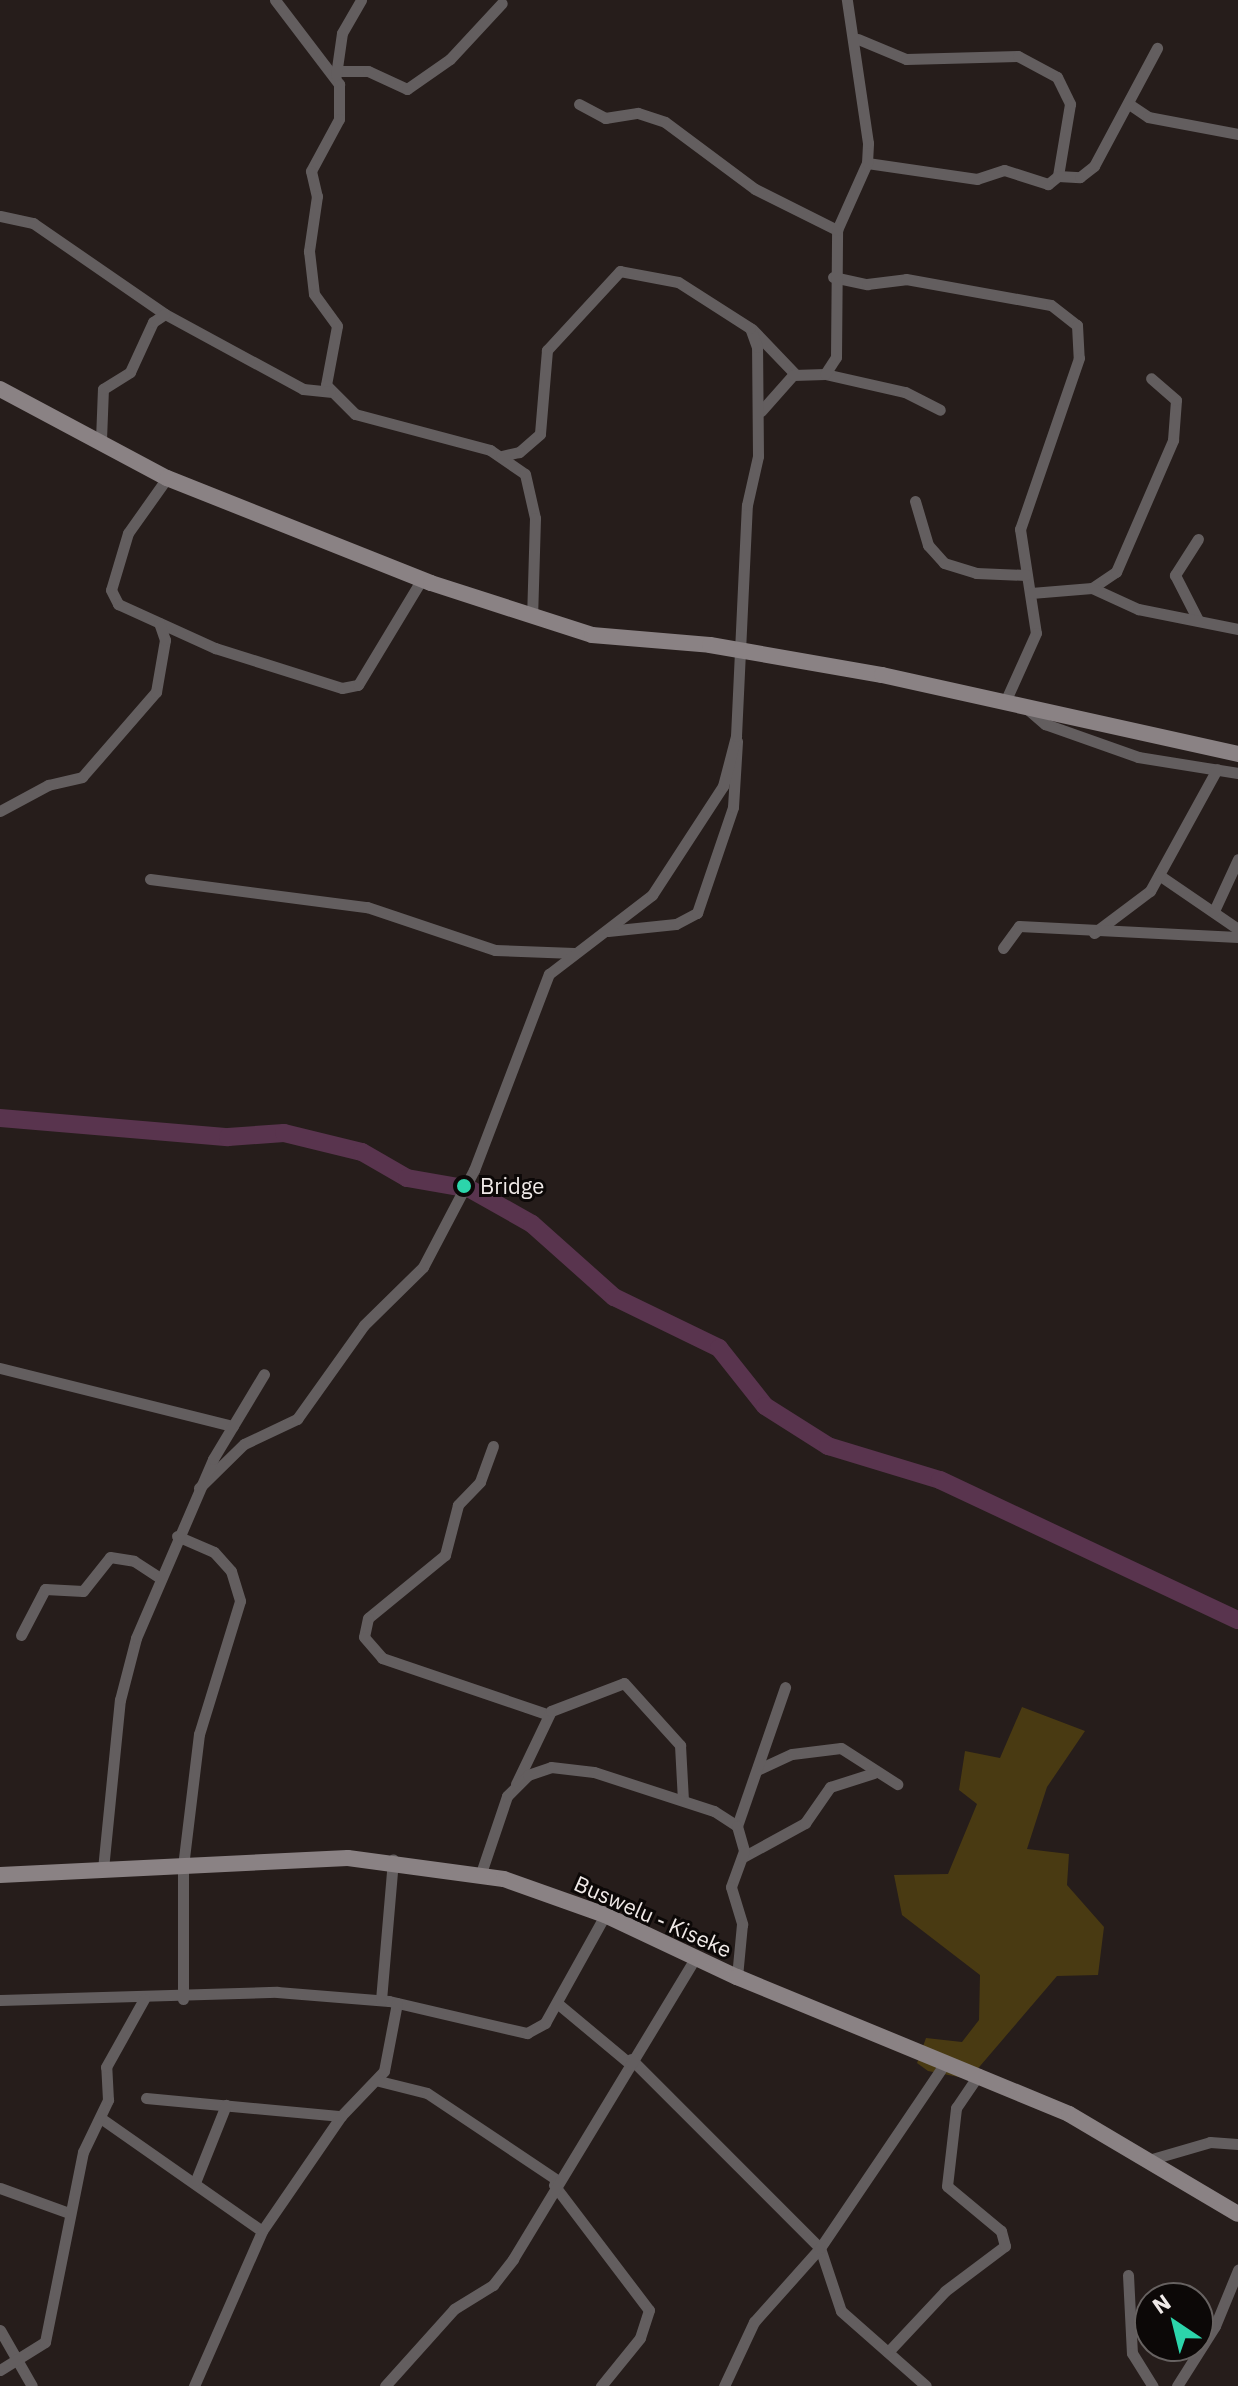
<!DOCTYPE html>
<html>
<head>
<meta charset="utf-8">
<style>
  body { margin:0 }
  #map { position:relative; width:1238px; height:2386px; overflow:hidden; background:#261d1b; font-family:"IBM Plex Sans",sans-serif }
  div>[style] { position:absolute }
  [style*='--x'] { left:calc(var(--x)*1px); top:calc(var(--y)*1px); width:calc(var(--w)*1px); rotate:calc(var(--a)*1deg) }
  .green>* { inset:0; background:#493a12 }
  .river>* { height:18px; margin:-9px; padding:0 9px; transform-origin:9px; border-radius:9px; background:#59344e }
  .street>* { height:11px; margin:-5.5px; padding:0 5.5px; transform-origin:5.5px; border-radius:5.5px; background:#635e5f }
  .secondary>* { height:16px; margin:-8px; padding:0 8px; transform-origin:8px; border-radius:8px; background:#8a8284 }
  .dots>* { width:22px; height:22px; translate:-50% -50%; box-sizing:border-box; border:4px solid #0c0807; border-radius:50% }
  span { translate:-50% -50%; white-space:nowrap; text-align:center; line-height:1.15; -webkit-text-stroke:6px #0c0807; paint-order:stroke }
  .poi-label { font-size:22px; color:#f0eae8 }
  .left { translate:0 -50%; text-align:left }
  .street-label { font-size:22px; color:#f0eae8 }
  .north { position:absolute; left:1134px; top:2282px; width:80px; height:80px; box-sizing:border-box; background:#0c0807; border:2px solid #676261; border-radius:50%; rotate:325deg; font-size:22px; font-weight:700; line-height:32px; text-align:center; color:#f0eae8 }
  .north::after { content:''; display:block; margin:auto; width:28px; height:36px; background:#2cd5ab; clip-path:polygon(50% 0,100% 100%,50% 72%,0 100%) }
</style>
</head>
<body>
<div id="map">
  <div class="green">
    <div style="clip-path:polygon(1022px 1707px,1085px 1731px,1047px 1787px,1027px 1849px,1069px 1854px,1067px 1885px,1104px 1927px,1098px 1975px,1057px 1976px,969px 2079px,928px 2071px,917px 2063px,926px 2038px,962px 2042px,979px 2020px,980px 1975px,902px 1915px,894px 1875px,948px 1874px,977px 1804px,959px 1790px,965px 1751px,1000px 1758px)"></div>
  </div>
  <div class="river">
    <div style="--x:0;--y:1118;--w:229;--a:4.8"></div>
    <div style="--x:228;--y:1137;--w:56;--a:-4.1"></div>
    <div style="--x:284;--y:1133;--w:80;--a:13.7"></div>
    <div style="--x:362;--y:1152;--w:52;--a:30"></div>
    <div style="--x:407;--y:1178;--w:64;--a:9.9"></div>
    <div style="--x:470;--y:1189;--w:71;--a:29.4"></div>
    <div style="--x:532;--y:1224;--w:110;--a:41.7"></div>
    <div style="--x:614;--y:1297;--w:117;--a:25.9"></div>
    <div style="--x:719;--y:1348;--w:74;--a:51.6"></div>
    <div style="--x:765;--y:1406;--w:75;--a:32.4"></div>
    <div style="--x:828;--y:1446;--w:117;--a:16.9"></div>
    <div style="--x:940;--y:1480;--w:329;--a:25.2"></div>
  </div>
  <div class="street">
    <div style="--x:275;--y:0;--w:106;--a:52.7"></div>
    <div style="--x:339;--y:84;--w:35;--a:90"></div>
    <div style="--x:339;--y:119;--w:59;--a:118.3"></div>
    <div style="--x:311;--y:171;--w:26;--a:77"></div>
    <div style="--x:317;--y:196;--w:56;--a:98.3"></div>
    <div style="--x:309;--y:251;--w:43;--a:83.4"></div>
    <div style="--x:314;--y:294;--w:39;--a:54"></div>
    <div style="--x:337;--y:326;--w:60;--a:100.6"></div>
    <div style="--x:326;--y:385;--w:41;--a:45"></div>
    <div style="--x:355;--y:414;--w:140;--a:14.9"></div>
    <div style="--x:490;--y:450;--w:42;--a:34.4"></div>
    <div style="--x:525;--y:474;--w:45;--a:77.2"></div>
    <div style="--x:535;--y:518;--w:99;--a:91.7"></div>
    <div style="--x:858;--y:39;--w:52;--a:22.6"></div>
    <div style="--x:906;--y:59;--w:112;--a:-1.5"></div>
    <div style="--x:1018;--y:56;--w:44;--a:28.3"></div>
    <div style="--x:1057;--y:77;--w:30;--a:64"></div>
    <div style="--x:1070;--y:104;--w:73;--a:99.5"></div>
    <div style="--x:1058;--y:176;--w:13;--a:141"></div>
    <div style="--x:1048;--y:184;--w:46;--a:-162.3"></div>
    <div style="--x:1004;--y:170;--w:28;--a:162"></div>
    <div style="--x:977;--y:179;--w:111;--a:-171.7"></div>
    <div style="--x:336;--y:71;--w:32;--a:0"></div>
    <div style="--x:368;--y:71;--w:43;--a:24.8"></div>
    <div style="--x:407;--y:89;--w:52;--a:-34.9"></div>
    <div style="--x:450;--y:59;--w:76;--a:-47.1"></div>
    <div style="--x:336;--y:75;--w:42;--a:-81.9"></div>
    <div style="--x:342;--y:33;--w:38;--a:-60"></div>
    <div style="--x:579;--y:104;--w:30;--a:28"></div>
    <div style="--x:605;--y:118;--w:33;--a:-9"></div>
    <div style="--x:638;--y:113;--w:28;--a:18"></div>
    <div style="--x:665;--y:122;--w:112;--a:36.7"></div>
    <div style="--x:755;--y:189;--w:92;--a:26.6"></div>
    <div style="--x:1129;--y:104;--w:23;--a:34"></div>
    <div style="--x:1148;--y:117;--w:92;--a:10.7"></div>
    <div style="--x:1058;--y:176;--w:22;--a:3"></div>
    <div style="--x:1080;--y:177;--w:18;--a:-38"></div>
    <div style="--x:1094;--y:166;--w:134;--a:-61.9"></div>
    <div style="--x:0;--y:216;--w:34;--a:12"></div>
    <div style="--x:33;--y:223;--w:160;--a:34.6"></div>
    <div style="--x:165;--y:314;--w:157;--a:28.5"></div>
    <div style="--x:303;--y:389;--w:27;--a:6"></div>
    <div style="--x:833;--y:277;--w:35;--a:12"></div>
    <div style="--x:867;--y:284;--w:39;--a:-7"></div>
    <div style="--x:906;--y:279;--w:147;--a:10.2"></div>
    <div style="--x:1051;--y:305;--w:33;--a:38"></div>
    <div style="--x:1077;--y:325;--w:33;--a:87"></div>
    <div style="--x:1079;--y:358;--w:181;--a:109"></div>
    <div style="--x:1020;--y:529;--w:105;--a:81.3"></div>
    <div style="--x:1036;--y:633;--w:76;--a:114.2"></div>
    <div style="--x:752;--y:329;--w:62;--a:46.3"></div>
    <div style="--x:825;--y:374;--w:82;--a:12.7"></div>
    <div style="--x:905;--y:392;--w:39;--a:27"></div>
    <div style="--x:761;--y:411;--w:48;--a:-48.4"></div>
    <div style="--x:793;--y:375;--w:32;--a:-2"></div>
    <div style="--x:825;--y:374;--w:20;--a:-57"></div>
    <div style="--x:836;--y:357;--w:127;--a:-89.5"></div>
    <div style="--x:837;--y:230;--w:73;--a:-65.9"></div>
    <div style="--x:867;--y:163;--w:20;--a:-87"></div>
    <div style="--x:868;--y:143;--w:145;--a:-98.4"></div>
    <div style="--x:101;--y:440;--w:51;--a:-87.8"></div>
    <div style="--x:103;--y:389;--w:32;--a:-32"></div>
    <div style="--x:130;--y:372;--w:55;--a:-65.3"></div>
    <div style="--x:153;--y:322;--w:14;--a:-34"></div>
    <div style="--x:167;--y:478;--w:67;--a:125.3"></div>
    <div style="--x:128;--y:533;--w:59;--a:106.6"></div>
    <div style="--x:111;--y:590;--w:16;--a:63"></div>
    <div style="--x:118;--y:604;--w:107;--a:24.4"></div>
    <div style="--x:215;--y:648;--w:133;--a:17.5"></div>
    <div style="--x:342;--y:688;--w:16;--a:-11"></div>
    <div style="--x:358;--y:685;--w:124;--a:-58.9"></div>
    <div style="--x:915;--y:501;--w:46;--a:73.5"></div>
    <div style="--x:928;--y:545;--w:24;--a:48"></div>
    <div style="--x:944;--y:563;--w:34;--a:17"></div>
    <div style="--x:976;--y:573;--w:50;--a:2.3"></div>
    <div style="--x:1198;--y:539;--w:43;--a:122.6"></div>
    <div style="--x:1175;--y:575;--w:51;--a:62.9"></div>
    <div style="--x:1092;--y:588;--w:29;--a:-34"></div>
    <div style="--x:1116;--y:572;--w:144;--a:-66.6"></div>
    <div style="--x:1173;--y:440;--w:40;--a:-85.7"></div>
    <div style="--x:1176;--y:400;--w:33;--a:-139"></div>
    <div style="--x:1031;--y:593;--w:61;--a:-4.7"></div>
    <div style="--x:1092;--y:588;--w:51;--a:24.5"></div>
    <div style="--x:1138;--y:609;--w:102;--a:11.3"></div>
    <div style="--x:1024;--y:706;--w:28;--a:41"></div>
    <div style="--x:1045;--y:724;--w:99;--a:19.5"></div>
    <div style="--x:1138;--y:757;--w:101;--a:9.1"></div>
    <div style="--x:0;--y:811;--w:55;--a:-28.4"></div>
    <div style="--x:48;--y:785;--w:35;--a:-13"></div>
    <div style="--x:82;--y:777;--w:113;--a:-49"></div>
    <div style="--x:156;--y:692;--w:53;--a:-80.2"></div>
    <div style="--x:165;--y:640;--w:18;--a:-109"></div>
    <div style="--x:1159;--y:875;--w:96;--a:34.4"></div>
    <div style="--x:150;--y:879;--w:219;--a:7.4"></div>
    <div style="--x:367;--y:907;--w:135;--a:18.6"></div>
    <div style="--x:495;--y:950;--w:79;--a:2.2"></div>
    <div style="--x:1214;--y:911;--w:57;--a:-65.2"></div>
    <div style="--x:608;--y:931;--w:68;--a:-5.9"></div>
    <div style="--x:676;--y:924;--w:24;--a:-28"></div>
    <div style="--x:697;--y:913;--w:112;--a:-71.2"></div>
    <div style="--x:733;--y:807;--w:66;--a:-86.5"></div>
    <div style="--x:1094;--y:933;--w:70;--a:-36.9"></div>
    <div style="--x:1150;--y:891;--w:139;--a:-61.2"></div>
    <div style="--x:1003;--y:948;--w:27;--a:-54"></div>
    <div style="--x:1019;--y:926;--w:219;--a:2.9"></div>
    <div style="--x:0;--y:1368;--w:240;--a:14"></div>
    <div style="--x:493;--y:1446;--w:38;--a:110"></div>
    <div style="--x:480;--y:1482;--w:32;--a:134"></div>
    <div style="--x:458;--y:1505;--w:52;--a:104.6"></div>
    <div style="--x:445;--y:1555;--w:99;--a:140.7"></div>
    <div style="--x:368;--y:1618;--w:19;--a:102"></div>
    <div style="--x:364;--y:1637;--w:28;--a:49"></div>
    <div style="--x:382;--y:1658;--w:176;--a:18.8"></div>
    <div style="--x:199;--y:1488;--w:63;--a:-44.4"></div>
    <div style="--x:244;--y:1444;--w:59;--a:-25.3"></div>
    <div style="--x:297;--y:1419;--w:115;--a:-54.5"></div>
    <div style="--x:364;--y:1325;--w:83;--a:-44.5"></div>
    <div style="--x:423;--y:1267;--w:110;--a:-62.3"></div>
    <div style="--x:474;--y:1170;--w:210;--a:-69.1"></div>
    <div style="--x:549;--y:974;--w:130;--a:-37.5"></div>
    <div style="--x:652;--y:895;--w:130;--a:-56.9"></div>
    <div style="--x:723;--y:786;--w:52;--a:-75.4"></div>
    <div style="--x:736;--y:736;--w:231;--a:-87.3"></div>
    <div style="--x:747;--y:505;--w:50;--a:-77.3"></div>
    <div style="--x:758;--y:456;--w:109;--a:-90.5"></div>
    <div style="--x:757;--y:347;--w:20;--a:-110"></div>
    <div style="--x:750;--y:328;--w:85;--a:-147.4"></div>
    <div style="--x:678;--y:282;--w:59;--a:-169.3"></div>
    <div style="--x:620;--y:271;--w:108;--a:132.7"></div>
    <div style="--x:547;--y:350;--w:84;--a:94.8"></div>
    <div style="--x:540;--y:434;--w:28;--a:139"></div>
    <div style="--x:519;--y:452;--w:18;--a:167"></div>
    <div style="--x:177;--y:1536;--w:40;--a:23.4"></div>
    <div style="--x:214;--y:1552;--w:25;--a:48"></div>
    <div style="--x:231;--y:1571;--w:31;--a:73"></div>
    <div style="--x:240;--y:1601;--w:139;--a:107.1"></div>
    <div style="--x:199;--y:1734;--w:133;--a:96.9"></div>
    <div style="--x:183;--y:1866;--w:133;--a:90"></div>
    <div style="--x:21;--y:1635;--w:52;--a:-62.4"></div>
    <div style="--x:45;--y:1589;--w:38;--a:3"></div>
    <div style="--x:83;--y:1591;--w:43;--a:-51.5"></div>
    <div style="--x:110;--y:1557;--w:24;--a:9"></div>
    <div style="--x:134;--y:1561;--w:30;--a:33"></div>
    <div style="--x:757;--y:1770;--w:38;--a:-25"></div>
    <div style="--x:792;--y:1754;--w:49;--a:-7"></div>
    <div style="--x:841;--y:1748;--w:67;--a:32.7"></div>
    <div style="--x:516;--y:1784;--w:81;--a:-64.4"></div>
    <div style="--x:551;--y:1711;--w:78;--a:-21"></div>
    <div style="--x:624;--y:1683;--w:84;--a:47.9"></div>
    <div style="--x:680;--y:1745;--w:55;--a:86.9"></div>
    <div style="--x:737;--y:1826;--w:147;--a:-70.9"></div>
    <div style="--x:743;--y:1857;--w:71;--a:-28.7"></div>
    <div style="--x:805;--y:1823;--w:44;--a:-55.2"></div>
    <div style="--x:830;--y:1787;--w:46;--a:-17.7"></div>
    <div style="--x:103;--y:1869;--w:170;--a:-84.3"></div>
    <div style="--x:120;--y:1700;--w:64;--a:-75.5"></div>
    <div style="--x:136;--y:1638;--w:195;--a:-66.7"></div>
    <div style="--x:213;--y:1459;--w:99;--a:-59"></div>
    <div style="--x:481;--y:1873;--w:81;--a:-71.3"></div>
    <div style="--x:507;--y:1796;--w:30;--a:-45"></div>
    <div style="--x:528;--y:1775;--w:24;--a:-19"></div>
    <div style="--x:551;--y:1767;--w:43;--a:6.6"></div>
    <div style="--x:594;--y:1772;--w:126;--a:18"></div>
    <div style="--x:714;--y:1811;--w:27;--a:33"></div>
    <div style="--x:737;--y:1826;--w:26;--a:74"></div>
    <div style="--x:744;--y:1851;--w:38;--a:110"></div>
    <div style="--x:731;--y:1887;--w:39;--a:73"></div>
    <div style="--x:742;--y:1924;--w:53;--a:95.4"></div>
    <div style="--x:0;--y:2000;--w:277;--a:-1.7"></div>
    <div style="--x:277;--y:1992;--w:112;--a:4.6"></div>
    <div style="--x:389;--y:2001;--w:142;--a:13.1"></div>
    <div style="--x:527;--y:2033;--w:21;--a:-29"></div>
    <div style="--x:545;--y:2023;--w:124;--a:-60.9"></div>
    <div style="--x:381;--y:2000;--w:141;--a:-85.1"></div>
    <div style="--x:557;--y:2003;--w:94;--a:39.8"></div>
    <div style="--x:631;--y:2059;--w:267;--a:45"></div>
    <div style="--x:820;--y:2248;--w:66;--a:71.6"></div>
    <div style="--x:841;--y:2311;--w:113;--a:41.4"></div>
    <div style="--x:379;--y:2081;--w:49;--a:14"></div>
    <div style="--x:427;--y:2093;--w:156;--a:33.8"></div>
    <div style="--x:146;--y:2098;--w:196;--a:5.3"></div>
    <div style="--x:341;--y:2116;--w:62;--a:-46.3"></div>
    <div style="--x:384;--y:2071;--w:69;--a:-79.2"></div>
    <div style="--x:102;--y:2119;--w:195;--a:35"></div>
    <div style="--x:1152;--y:2159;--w:60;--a:-16.3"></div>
    <div style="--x:1210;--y:2142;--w:28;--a:4"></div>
    <div style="--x:196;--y:2180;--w:81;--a:-68.2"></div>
    <div style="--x:554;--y:2185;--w:157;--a:52.8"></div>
    <div style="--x:649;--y:2310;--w:29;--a:108"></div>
    <div style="--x:640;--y:2338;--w:62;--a:129.1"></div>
    <div style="--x:0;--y:2188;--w:73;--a:19.9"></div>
    <div style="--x:1128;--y:2275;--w:78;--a:87.1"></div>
    <div style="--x:1132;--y:2353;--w:39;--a:58"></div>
    <div style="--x:0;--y:2330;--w:64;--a:60.3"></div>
    <div style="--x:888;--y:2352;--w:83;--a:-46.9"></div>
    <div style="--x:945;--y:2291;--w:75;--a:-36.9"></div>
    <div style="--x:1005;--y:2246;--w:16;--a:-105"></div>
    <div style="--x:1001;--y:2231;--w:70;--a:-140.2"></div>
    <div style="--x:947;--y:2186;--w:79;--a:-83.4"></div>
    <div style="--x:956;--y:2108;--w:41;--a:-55.9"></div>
    <div style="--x:0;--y:2370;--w:53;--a:-31.9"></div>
    <div style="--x:45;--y:2342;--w:194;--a:-78.7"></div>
    <div style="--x:83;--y:2152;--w:58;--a:-64.3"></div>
    <div style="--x:108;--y:2100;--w:33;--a:-93"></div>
    <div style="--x:106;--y:2067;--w:78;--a:-60.8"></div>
    <div style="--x:194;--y:2386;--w:169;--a:-66.3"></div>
    <div style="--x:262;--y:2231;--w:140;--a:-55.5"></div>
    <div style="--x:385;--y:2386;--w:103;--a:-48.1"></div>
    <div style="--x:454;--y:2309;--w:46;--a:-31.6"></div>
    <div style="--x:493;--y:2285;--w:33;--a:-52"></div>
    <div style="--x:513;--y:2259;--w:351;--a:-58.8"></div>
    <div style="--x:724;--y:2386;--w:71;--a:-64.9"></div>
    <div style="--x:754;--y:2322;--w:99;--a:-48.3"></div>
    <div style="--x:820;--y:2248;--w:225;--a:-55.9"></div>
    <div style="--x:1177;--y:2386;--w:71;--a:-57.7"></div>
    <div style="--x:1215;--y:2326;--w:61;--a:-67.7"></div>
  </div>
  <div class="secondary">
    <div style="--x:0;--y:389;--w:189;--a:28.1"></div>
    <div style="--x:167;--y:478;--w:284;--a:21.7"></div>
    <div style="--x:431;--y:583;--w:169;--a:17.9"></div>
    <div style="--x:592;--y:635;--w:118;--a:4.8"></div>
    <div style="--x:710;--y:645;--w:175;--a:9.9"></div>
    <div style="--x:882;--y:675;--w:365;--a:12.5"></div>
    <div style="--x:0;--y:1875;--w:348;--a:-2.8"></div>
    <div style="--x:348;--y:1858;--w:157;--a:7.7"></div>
    <div style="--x:504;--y:1879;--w:107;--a:19.6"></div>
    <div style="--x:605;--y:1915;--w:146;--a:25.2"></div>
    <div style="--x:737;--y:1977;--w:359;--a:22.4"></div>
    <div style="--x:1069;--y:2114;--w:196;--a:30.6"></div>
  </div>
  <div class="dots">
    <div style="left:464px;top:1186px;background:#2cd5ab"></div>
  </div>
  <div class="poi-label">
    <span class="left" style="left:480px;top:1186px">Bridge</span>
  </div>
  <div class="street-label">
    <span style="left:653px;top:1916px;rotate:24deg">Buswelu - Kiseke</span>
  </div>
  <div class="north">N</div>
</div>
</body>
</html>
